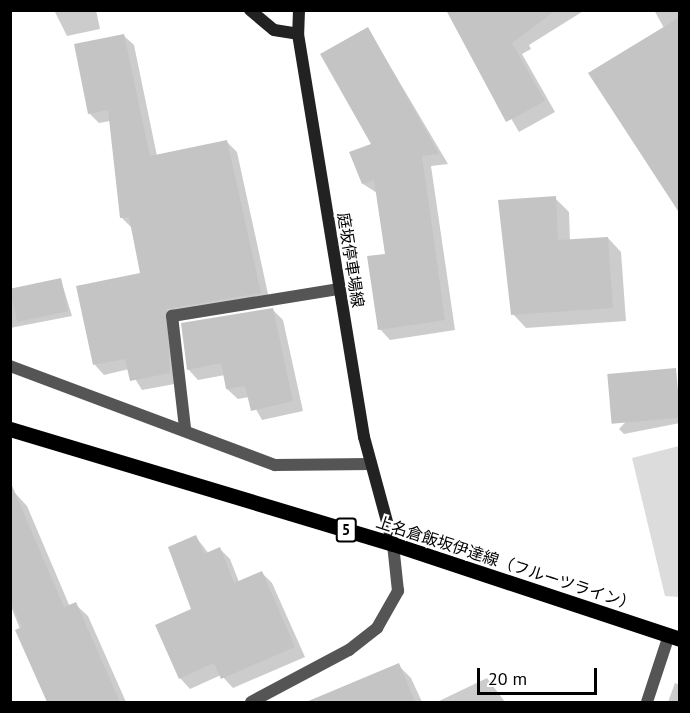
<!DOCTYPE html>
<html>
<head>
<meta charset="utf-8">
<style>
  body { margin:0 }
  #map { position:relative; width:690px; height:713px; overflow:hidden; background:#fff; font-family:"PT Sans","Noto Sans JP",sans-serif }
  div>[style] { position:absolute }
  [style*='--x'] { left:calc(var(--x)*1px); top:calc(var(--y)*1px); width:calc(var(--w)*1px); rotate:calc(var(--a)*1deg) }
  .green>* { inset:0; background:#dcdcdc }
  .shadow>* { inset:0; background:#0003 }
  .building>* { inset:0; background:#c4c4c4; transform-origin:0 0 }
  .minor>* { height:12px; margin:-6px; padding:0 6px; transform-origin:6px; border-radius:6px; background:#555 }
  .secondary>* { height:12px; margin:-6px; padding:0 6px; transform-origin:6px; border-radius:6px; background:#222 }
  .primary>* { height:15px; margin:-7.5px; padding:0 7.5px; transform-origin:7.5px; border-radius:7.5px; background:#000 }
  span { translate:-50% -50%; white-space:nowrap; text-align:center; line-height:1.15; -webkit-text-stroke:4.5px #fff; paint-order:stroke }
  .shield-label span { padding:2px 4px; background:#fff; border:2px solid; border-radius:4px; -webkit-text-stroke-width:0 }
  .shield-label { font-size:15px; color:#000; font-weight:700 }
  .street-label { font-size:16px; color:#000 }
  .frame { position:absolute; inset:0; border:12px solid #000; pointer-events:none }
  .scale { position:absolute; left:477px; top:668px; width:120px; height:27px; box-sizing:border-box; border:3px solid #000; border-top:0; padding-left:8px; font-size:18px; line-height:21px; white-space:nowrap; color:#000; -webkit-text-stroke:4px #fff; paint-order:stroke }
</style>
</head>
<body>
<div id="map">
  <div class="green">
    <div style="clip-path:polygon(679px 446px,680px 446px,679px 597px,665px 596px,632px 458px)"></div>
  </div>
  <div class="shadow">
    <div style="clip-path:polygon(54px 10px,96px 10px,100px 29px,67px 36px)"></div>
    <div style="clip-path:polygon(447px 10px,585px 10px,529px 45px,531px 49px,522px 54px,555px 112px,519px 132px)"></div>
    <div style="clip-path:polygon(654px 10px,680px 10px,680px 209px,590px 73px,664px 28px)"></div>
    <div style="clip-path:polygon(368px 29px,448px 164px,431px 166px,455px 330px,390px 340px,380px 329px,386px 255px,377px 193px,363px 184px,373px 145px)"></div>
    <div style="clip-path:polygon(124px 36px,134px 45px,157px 156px,227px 142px,237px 152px,270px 303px,176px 320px,180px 383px,142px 390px,129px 369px,104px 375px,95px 365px,142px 274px,131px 227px,121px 217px,110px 121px,99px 123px,89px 113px)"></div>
    <div style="clip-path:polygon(555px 198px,569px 212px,570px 241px,608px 238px,621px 252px,626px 321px,526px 328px,513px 314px)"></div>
    <div style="clip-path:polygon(61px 280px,72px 316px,10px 328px,10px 289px)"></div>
    <div style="clip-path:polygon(273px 310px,283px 320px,303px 411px,262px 420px,249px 397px,238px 399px,227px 389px,225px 375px,198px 380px,188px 369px)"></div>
    <div style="clip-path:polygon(675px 369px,680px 423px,624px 434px,619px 429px)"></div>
    <div style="clip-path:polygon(15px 493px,27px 506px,70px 607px,75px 604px,88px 616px,126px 702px,49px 702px,10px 604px,10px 495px)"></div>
    <div style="clip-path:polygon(196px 537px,209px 554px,220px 549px,230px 559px,239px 582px,262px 573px,272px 583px,305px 657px,233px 688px,221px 675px,190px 689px,180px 678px,193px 610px)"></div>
    <div style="clip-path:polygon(398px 665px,411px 678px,422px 702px,361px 702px,353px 684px)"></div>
    <div style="clip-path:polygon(487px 678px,505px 702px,437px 702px)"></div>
    <div style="clip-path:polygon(675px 683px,680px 685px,680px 702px,668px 702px)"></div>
  </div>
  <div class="building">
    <div style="clip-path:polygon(446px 10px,556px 10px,512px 43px,545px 101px,506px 122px)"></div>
    <div style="clip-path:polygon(680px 17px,680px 214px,588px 73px)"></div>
    <div style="clip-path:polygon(368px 27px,439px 154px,422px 156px,445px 320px,378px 330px,367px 256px,385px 254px,374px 180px,362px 184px,349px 152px,371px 144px,320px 54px)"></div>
    <div style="clip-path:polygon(124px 34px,150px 156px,227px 140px,261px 293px,167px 309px,170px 373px,130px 381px,125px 359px,93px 365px,76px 286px,140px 273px,129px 217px,120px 218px,108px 110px,88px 114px,74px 44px)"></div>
    <div style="clip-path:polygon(556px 196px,558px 240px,608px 237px,613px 308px,511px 315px,498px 200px)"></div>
    <div style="left:61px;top:278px;width:34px;height:52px;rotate:78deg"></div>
    <div style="clip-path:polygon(273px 308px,293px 401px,251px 411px,245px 386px,226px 389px,221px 363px,187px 370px,181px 323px)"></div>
    <div style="left:676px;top:368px;width:50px;height:69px;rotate:85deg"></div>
    <div style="clip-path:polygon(10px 481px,64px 607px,76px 602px,120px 702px,47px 702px,15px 630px,22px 627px,10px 600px)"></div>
    <div style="clip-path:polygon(196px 535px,204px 554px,220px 547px,234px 583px,262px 571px,295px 647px,221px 679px,214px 663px,179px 679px,155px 625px,191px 609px,168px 547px)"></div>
    <div style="clip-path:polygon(399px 663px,415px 702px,306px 702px)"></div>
  </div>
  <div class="minor">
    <div style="--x:10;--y:366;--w:283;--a:20.5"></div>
    <div style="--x:275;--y:465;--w:96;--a:-0.6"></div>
    <div style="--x:185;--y:428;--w:113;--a:-96.6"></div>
    <div style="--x:172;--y:316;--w:168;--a:-9.2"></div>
    <div style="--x:251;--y:702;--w:111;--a:-28"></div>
    <div style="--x:349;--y:650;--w:36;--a:-38"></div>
    <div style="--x:377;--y:628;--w:43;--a:-60.4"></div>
    <div style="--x:398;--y:591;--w:47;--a:-96.1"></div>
    <div style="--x:647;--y:702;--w:71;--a:-71.8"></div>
  </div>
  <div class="secondary">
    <div style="--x:250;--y:10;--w:31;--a:40"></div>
    <div style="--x:274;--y:30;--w:24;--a:9"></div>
    <div style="--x:299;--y:10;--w:24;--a:92"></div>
    <div style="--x:298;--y:34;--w:408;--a:80.7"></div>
    <div style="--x:364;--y:437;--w:111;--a:74.8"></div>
  </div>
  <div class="primary">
    <div style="--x:10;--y:429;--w:400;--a:16.7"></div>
    <div style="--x:393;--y:544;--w:302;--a:18.3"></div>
  </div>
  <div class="shield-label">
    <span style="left:346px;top:530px">5</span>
  </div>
  <div class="street-label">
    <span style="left:351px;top:260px;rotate:81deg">庭坂停車場線</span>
    <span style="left:506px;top:563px;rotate:18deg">上名倉飯坂伊達線（フルーツライン）</span>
  </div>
  <div class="frame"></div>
  <div class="scale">20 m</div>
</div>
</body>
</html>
